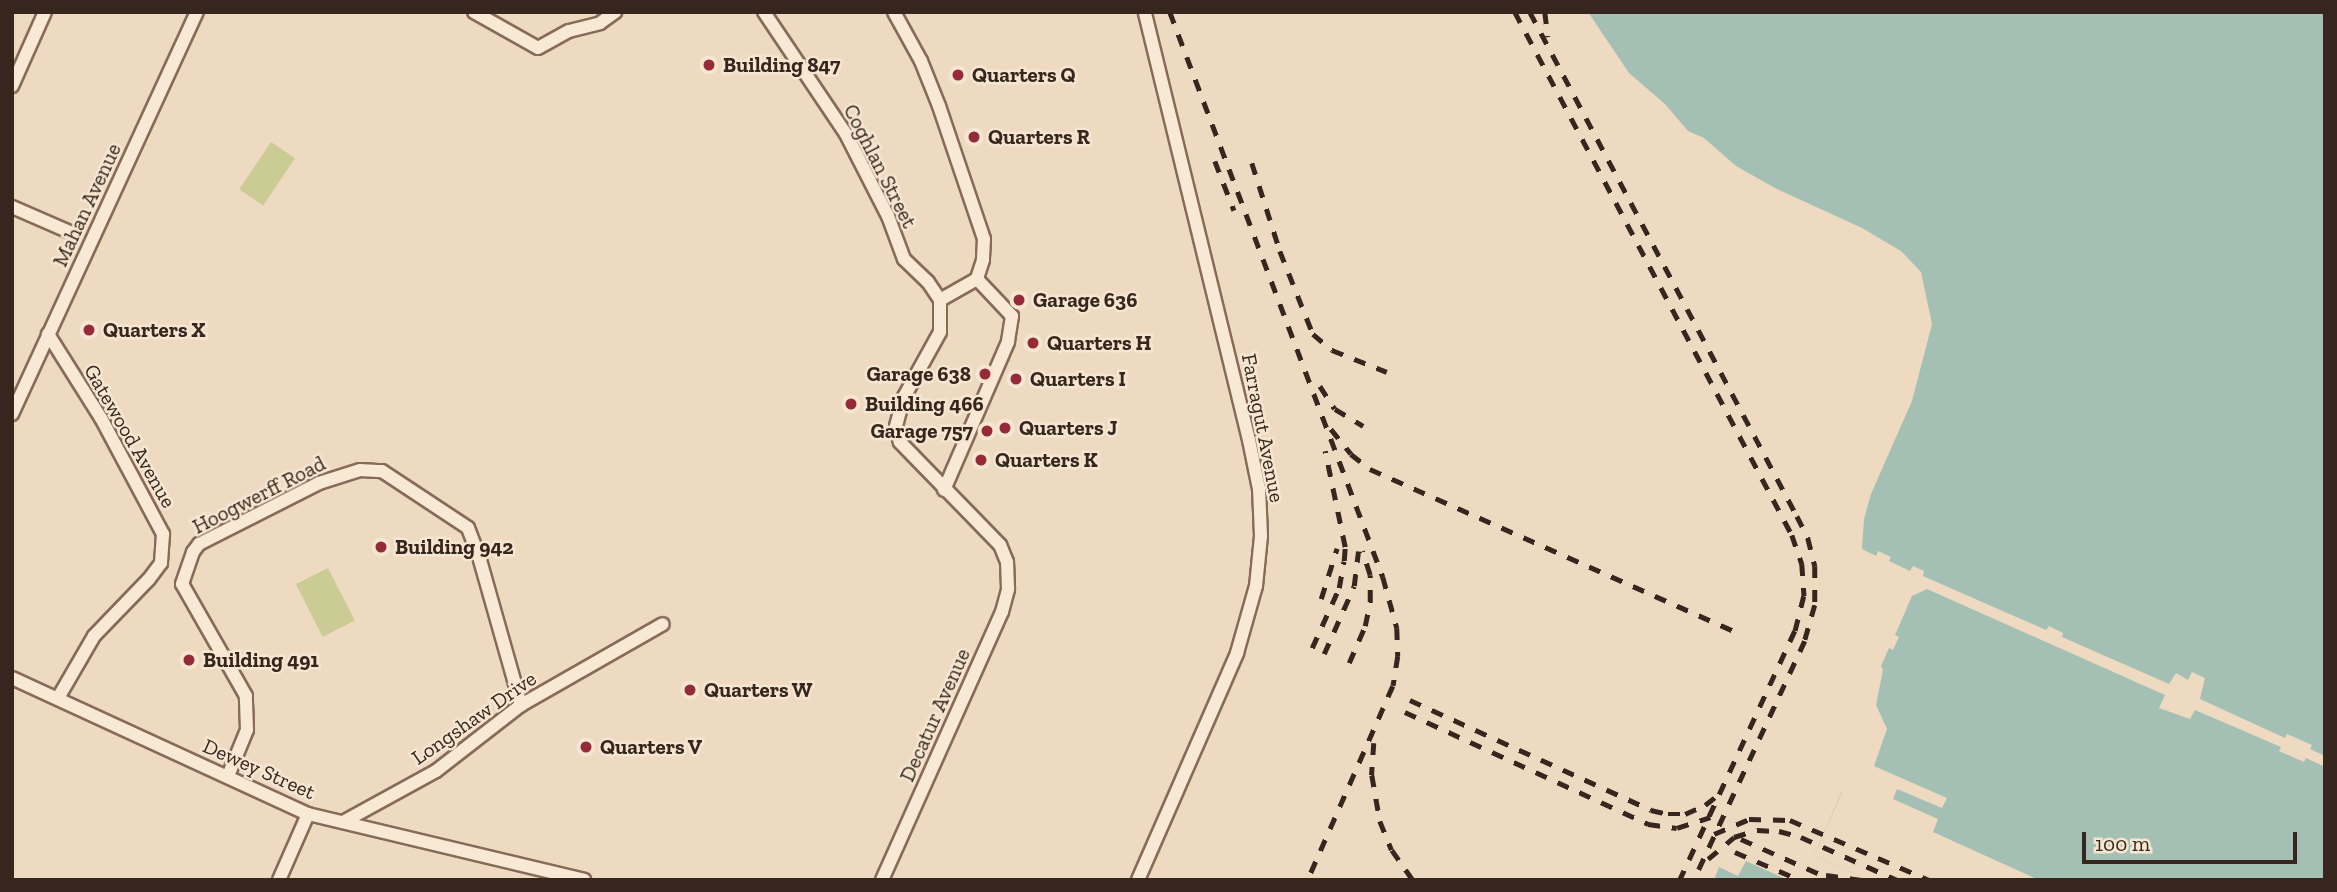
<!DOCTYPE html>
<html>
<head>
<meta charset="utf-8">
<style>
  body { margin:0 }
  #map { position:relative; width:2337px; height:892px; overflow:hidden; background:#eddac1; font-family:"Zilla Slab",serif }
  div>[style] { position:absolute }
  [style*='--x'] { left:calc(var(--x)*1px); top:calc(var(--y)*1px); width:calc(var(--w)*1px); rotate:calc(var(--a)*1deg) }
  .green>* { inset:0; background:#cbcb95; transform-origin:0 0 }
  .water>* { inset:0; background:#a4c0b4 }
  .pier>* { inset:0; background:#eddac1 }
  .roads { filter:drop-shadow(2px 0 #876b59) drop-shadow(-2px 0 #876b59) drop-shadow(0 2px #876b59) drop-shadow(0 -2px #876b59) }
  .street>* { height:12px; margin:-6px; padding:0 6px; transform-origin:6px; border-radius:6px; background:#f8e9d4 }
  .rail>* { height:4.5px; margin-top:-2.25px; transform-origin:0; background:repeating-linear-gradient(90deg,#36261d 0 12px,transparent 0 24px) }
  .dots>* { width:19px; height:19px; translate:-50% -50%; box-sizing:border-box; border:4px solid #f5e6d1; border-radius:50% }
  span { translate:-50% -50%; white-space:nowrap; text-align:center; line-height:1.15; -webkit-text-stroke:5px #f5e6d1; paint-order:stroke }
  .poi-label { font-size:21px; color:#36261d; font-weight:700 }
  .left { translate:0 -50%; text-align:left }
  .right { translate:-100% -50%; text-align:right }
  .street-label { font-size:21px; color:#36261d }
  .frame { position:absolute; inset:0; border:14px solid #36261d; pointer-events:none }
  .scale { position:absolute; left:2082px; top:832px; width:215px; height:32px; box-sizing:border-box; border:4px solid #36261d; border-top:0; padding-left:9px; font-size:21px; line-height:24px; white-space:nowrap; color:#36261d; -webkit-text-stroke:5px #f5e6d1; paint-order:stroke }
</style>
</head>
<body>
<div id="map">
  <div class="green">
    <div style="left:271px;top:142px;width:29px;height:57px;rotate:34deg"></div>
    <div style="left:328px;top:568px;width:59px;height:36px;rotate:63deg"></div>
  </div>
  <div class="water">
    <div style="clip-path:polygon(1573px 12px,2325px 12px,2325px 880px,1869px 880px,1814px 856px,1863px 742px,1869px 590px,1834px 554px,1918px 331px,1919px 309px,1896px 271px,1717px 176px)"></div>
    <div style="clip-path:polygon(1746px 861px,1788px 880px,1714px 880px,1719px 867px,1738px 876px)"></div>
  </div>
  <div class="pier">
    <div style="clip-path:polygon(1569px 12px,1588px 12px,1629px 73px,1665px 104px,1688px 131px,1704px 138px,1736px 166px,1775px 188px,1862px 228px,1901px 251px,1921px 272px,1932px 324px,1912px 401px,1871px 494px,1864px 519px,1862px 549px,1876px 556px,1878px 551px,1891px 557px,1889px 561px,1910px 571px,1913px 566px,1924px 571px,1923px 576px,2046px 630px,2049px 626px,2063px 633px,2062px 637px,2169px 684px,2176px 673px,2188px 680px,2192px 672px,2205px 678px,2200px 699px,2285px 738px,2287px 734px,2312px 745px,2310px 749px,2325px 756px,2325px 767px,2306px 758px,2304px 762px,2279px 751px,2281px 747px,2195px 710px,2190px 719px,2159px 708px,2165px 695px,1927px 589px,1912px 596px,1895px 635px,1899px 637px,1893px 650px,1889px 648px,1881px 666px,1883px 670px,1876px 705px,1887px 729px,1874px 766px,1947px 798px,1942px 808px,1897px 789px,1893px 799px,1938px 819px,1933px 832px,2039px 880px,1869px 880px,1814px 856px,1842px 792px,1839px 790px,1860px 742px,1850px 679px,1866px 591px,1831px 554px,1842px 517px,1915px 331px,1915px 310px,1906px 288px,1894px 274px,1714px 179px,1604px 79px)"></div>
  </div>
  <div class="roads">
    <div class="street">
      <div style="--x:474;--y:12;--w:73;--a:29.4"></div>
      <div style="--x:538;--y:48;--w:35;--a:-29"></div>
      <div style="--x:569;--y:31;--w:32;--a:-14"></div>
      <div style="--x:600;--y:23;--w:19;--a:-36"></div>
      <div style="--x:764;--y:12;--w:147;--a:56.1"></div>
      <div style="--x:846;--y:134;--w:92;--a:62.9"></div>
      <div style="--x:888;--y:216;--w:46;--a:69.6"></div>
      <div style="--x:904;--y:259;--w:33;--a:44"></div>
      <div style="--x:928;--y:282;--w:22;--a:56"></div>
      <div style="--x:894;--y:12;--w:56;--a:61.1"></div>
      <div style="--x:921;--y:61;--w:48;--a:68.2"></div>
      <div style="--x:939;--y:106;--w:140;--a:71.3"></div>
      <div style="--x:984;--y:239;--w:21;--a:93"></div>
      <div style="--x:983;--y:260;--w:20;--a:108"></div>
      <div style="--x:977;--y:279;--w:51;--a:46.6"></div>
      <div style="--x:1012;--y:316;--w:26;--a:99"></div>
      <div style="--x:1008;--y:342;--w:161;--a:113.4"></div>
      <div style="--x:12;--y:86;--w:81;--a:-66"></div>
      <div style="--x:12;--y:207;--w:65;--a:23.4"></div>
      <div style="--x:48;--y:334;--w:99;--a:57.8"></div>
      <div style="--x:101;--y:418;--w:132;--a:61.9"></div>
      <div style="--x:163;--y:534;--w:29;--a:94"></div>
      <div style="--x:161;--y:563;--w:21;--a:127"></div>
      <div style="--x:148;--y:580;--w:78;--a:134"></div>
      <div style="--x:94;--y:636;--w:72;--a:120.1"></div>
      <div style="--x:12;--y:414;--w:443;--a:-65.3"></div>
      <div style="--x:12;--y:678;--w:326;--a:24.7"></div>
      <div style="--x:308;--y:814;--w:284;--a:13.4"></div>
      <div style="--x:228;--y:776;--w:50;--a:-67.6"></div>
      <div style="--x:247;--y:730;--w:34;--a:-92"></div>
      <div style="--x:246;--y:696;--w:129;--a:-119.7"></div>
      <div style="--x:182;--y:584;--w:34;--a:-71"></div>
      <div style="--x:193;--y:552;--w:10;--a:-53"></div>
      <div style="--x:199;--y:544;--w:135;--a:-26.9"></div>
      <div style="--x:319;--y:483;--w:43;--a:-17.6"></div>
      <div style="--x:360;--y:470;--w:22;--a:3"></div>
      <div style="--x:382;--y:471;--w:103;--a:33.5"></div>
      <div style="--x:468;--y:528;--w:34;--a:69"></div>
      <div style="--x:480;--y:560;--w:151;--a:74.2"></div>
      <div style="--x:343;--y:822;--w:106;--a:-28.7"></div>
      <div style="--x:436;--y:771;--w:108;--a:-37.8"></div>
      <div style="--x:521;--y:705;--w:163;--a:-29.7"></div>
      <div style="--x:279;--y:880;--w:72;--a:-66.3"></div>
      <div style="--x:882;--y:880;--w:294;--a:-65.9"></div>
      <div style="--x:1002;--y:612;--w:24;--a:-75"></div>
      <div style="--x:1008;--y:589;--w:27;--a:-92"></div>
      <div style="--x:1007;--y:562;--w:18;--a:-112"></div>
      <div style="--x:1000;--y:545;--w:144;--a:-134.2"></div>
      <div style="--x:900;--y:442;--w:16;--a:-104"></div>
      <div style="--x:896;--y:426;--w:30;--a:-75"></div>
      <div style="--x:904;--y:397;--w:74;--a:-61"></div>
      <div style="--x:940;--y:332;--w:32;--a:-90"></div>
      <div style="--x:940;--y:300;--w:43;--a:-29.6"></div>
      <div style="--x:1138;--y:880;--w:248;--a:-66.4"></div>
      <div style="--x:1237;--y:653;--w:70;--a:-74.2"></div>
      <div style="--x:1256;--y:586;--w:50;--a:-84.3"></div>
      <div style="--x:1261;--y:536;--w:47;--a:-92.4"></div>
      <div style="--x:1259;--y:489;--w:50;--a:-101.5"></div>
      <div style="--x:1249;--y:440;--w:440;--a:-103.7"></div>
    </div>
  </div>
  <div class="rail">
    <div style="--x:1170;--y:12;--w:604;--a:69.34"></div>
    <div style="--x:1383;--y:577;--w:53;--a:74.6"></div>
    <div style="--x:1397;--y:628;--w:28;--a:88"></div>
    <div style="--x:1398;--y:656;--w:30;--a:99"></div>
    <div style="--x:1393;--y:686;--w:212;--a:113.7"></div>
    <div style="--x:1515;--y:12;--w:592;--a:62.09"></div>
    <div style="--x:1792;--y:535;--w:31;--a:71"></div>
    <div style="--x:1802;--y:564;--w:32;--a:86"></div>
    <div style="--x:1804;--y:596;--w:36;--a:104"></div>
    <div style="--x:1795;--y:631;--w:274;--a:114.8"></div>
    <div style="--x:1530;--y:12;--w:570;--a:62.09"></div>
    <div style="--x:1797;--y:516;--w:25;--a:63"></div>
    <div style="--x:1808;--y:538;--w:29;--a:76"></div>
    <div style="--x:1815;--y:566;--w:39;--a:90"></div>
    <div style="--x:1815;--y:605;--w:37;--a:106"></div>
    <div style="--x:1805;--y:641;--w:264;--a:114.9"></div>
    <div style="--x:1545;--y:12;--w:25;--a:83"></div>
    <div style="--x:1215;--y:161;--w:53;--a:68.8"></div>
    <div style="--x:1252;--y:163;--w:92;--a:72.3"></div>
    <div style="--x:1280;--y:251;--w:89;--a:68.3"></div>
    <div style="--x:1313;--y:334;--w:25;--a:40"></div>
    <div style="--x:1332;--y:350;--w:59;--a:21.8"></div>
    <div style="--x:1320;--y:386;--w:27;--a:57"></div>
    <div style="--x:1335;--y:409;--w:33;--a:31"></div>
    <div style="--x:1331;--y:429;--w:32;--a:51"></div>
    <div style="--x:1351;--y:454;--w:24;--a:38"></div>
    <div style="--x:1370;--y:469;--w:403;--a:24"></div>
    <div style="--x:1321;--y:599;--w:53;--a:-72.6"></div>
    <div style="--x:1312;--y:648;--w:66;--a:-65.8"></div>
    <div style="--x:1339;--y:588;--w:27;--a:-80"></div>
    <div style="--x:1344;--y:561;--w:14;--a:-86"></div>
    <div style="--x:1345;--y:547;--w:98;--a:-101.8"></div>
    <div style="--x:1324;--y:654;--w:74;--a:-66.2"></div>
    <div style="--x:1354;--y:586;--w:35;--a:-83"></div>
    <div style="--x:1349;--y:663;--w:40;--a:-66.6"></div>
    <div style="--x:1365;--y:626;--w:25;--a:-78"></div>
    <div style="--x:1370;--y:602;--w:27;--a:-90"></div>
    <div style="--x:1370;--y:575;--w:25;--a:-108"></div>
    <div style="--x:1410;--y:700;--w:265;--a:24.5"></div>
    <div style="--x:1651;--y:810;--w:17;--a:13"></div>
    <div style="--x:1668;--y:814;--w:17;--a:0"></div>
    <div style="--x:1685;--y:814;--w:22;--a:-24"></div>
    <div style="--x:1705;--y:805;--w:16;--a:-38"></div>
    <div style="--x:1405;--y:712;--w:268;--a:24.7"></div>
    <div style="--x:1648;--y:824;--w:29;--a:8"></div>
    <div style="--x:1677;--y:828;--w:35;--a:-18"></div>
    <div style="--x:1374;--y:743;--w:32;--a:94"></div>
    <div style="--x:1372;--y:775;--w:47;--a:80.1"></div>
    <div style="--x:1380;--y:821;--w:31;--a:68"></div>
    <div style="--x:1392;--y:850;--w:37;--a:55"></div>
    <div style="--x:1714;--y:834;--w:38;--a:-23"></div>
    <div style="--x:1749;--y:819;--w:41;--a:1.4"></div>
    <div style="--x:1790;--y:820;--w:151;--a:23.3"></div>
    <div style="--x:1741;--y:839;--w:101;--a:24"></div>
    <div style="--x:1735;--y:852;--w:71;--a:23.3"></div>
    <div style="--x:1708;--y:859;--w:34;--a:-40"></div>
    <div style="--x:1734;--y:837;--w:24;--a:-17"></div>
    <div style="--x:1757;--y:830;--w:22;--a:3"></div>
    <div style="--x:1779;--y:831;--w:23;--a:15"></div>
    <div style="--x:1801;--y:837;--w:105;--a:24.1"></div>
    <div style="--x:1826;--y:875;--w:36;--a:8"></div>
  </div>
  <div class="dots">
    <div style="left:709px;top:65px;background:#952a38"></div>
    <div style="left:958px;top:75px;background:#952a38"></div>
    <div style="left:974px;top:137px;background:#952a38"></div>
    <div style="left:1019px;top:300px;background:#952a38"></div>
    <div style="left:89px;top:330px;background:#952a38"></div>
    <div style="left:1033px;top:343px;background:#952a38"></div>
    <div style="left:985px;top:374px;background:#952a38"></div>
    <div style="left:1016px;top:379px;background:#952a38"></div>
    <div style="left:851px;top:404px;background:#952a38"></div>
    <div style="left:1005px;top:428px;background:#952a38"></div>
    <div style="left:987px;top:431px;background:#952a38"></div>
    <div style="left:981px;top:460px;background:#952a38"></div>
    <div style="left:381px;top:547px;background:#952a38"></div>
    <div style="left:189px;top:660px;background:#952a38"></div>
    <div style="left:690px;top:690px;background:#952a38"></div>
    <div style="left:586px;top:747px;background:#952a38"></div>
  </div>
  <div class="poi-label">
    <span class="left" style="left:723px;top:65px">Building 847</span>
    <span class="left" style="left:972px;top:75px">Quarters Q</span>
    <span class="left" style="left:988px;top:137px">Quarters R</span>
    <span class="left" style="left:1033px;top:300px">Garage 636</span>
    <span class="left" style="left:103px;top:330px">Quarters X</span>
    <span class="left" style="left:1047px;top:343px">Quarters H</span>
    <span class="right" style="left:971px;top:374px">Garage 638</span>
    <span class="left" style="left:1030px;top:379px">Quarters I</span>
    <span class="left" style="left:865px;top:404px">Building 466</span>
    <span class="left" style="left:1019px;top:428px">Quarters J</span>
    <span class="right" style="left:973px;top:431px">Garage 757</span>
    <span class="left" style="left:995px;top:460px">Quarters K</span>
    <span class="left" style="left:395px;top:547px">Building 942</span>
    <span class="left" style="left:203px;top:660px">Building 491</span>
    <span class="left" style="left:704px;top:690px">Quarters W</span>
    <span class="left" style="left:600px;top:747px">Quarters V</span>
  </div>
  <div class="street-label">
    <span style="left:880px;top:166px;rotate:63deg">Coghlan Street</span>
    <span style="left:87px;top:205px;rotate:-65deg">Mahan Avenue</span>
    <span style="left:1263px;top:428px;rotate:79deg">Farragut Avenue</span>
    <span style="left:130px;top:436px;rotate:60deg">Gatewood Avenue</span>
    <span style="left:259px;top:495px;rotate:-27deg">Hoogwerff Road</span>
    <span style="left:935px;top:715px;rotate:-66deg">Decatur Avenue</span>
    <span style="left:474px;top:718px;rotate:-35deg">Longshaw Drive</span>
    <span style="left:259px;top:769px;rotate:24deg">Dewey Street</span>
  </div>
  <div class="frame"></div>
  <div class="scale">100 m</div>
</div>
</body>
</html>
